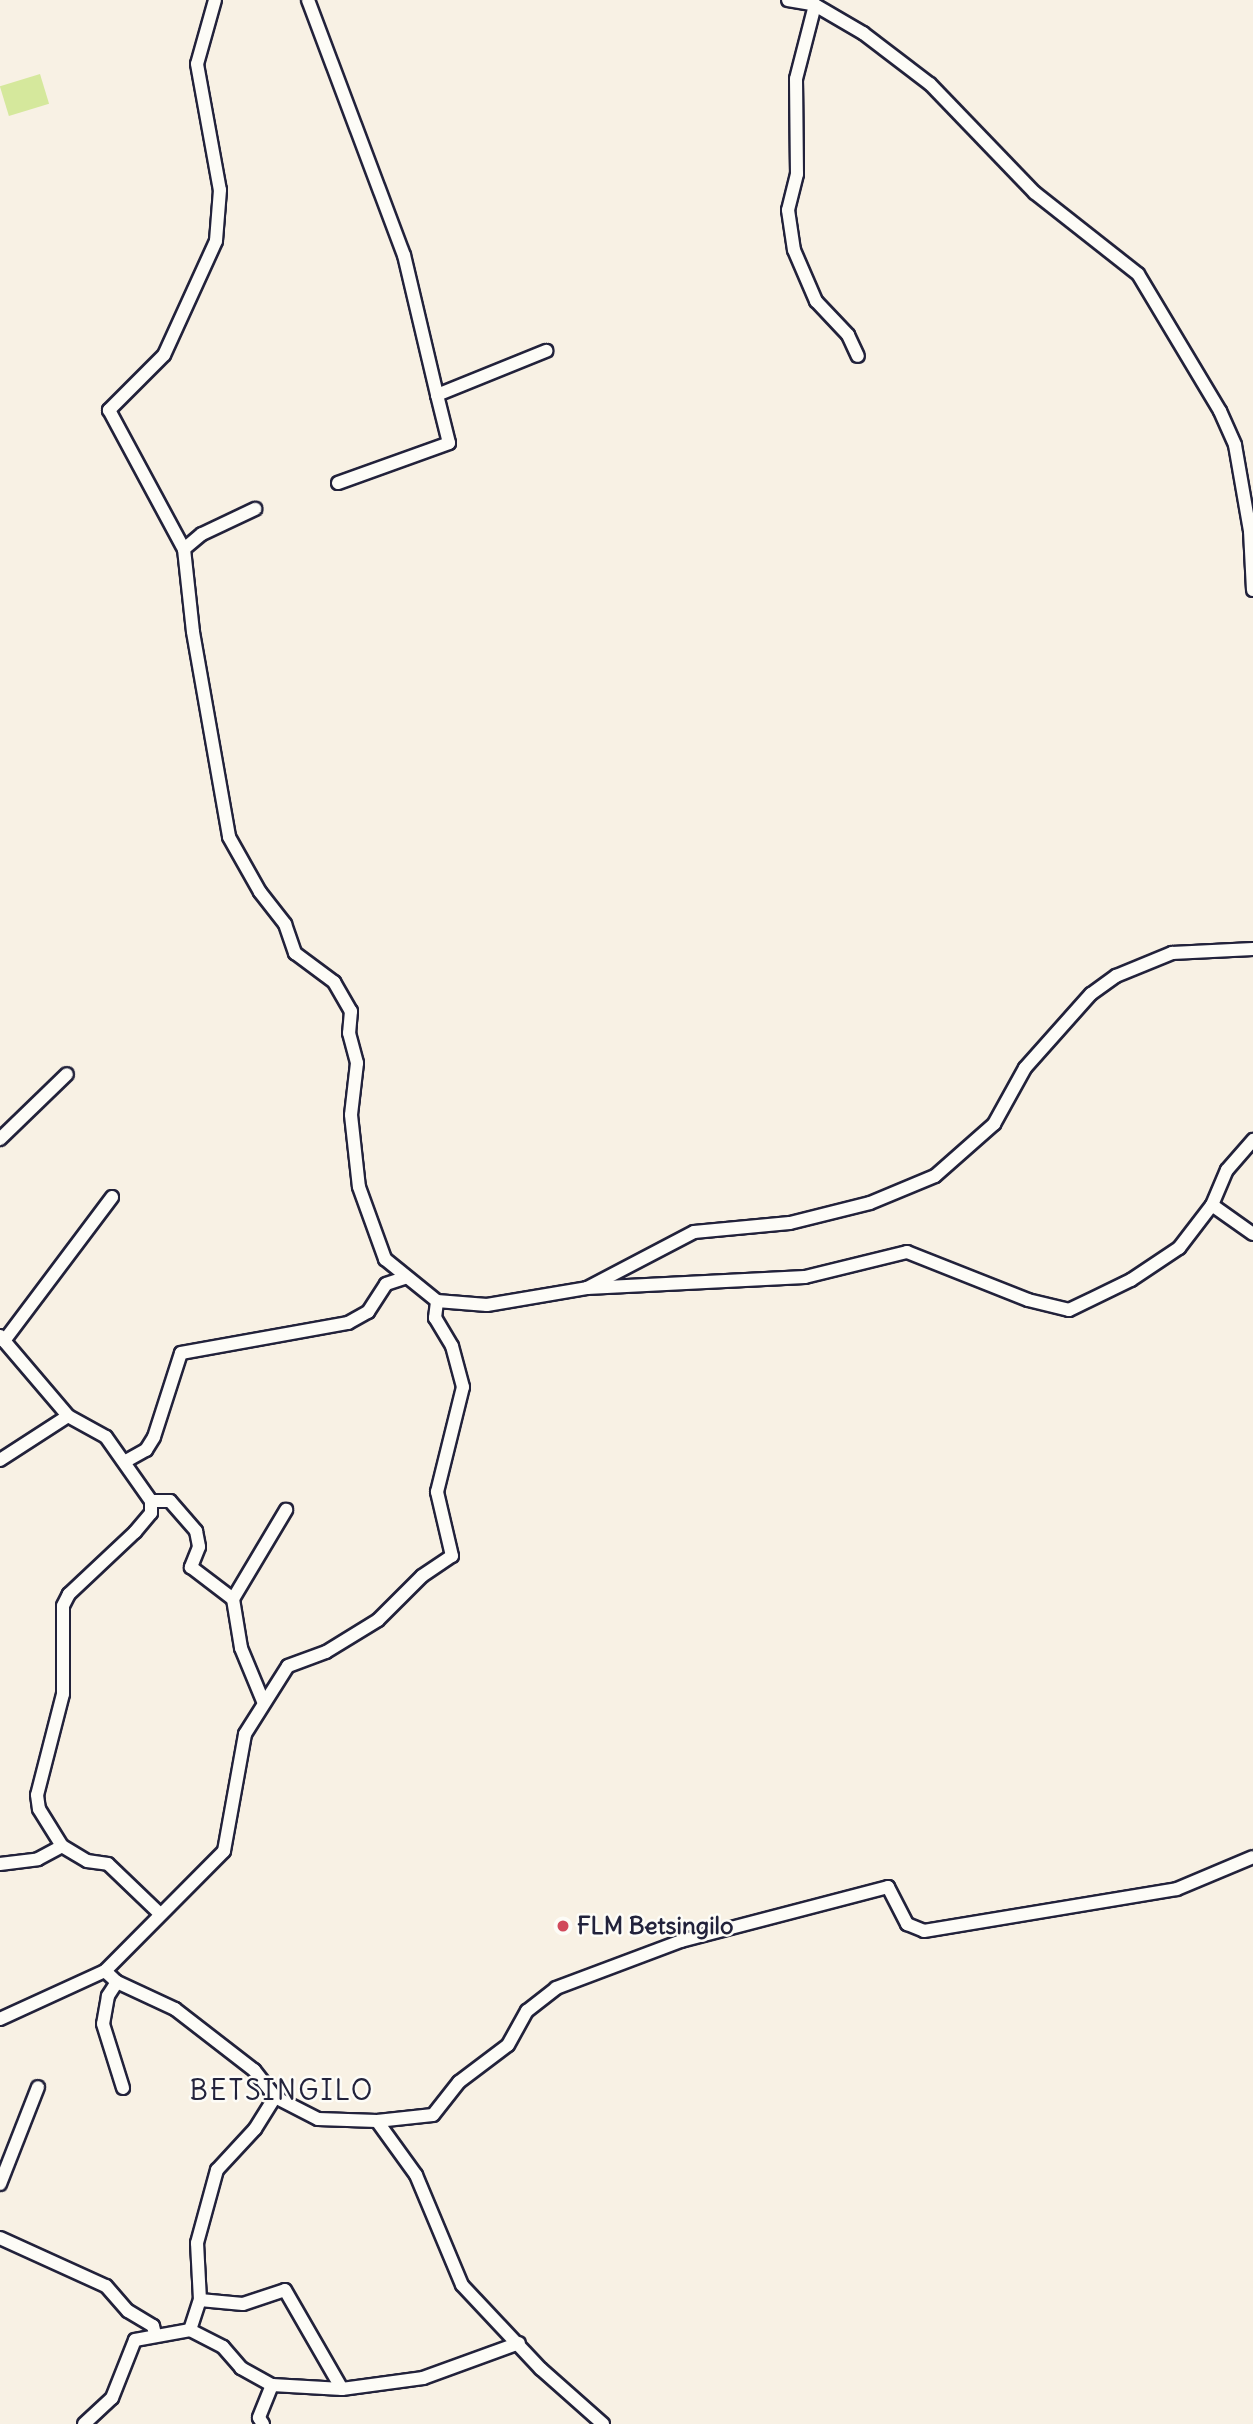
<!DOCTYPE html>
<html>
<head>
<meta charset="utf-8">
<style>
  body { margin:0 }
  #map { position:relative; width:1253px; height:2424px; overflow:hidden; background:#f8f1e4; font-family:Delius,sans-serif }
  div>[style] { position:absolute }
  [style*='--x'] { left:calc(var(--x)*1px); top:calc(var(--y)*1px); width:calc(var(--w)*1px); rotate:calc(var(--a)*1deg) }
  .green>* { inset:0; background:#d5e89c; transform-origin:0 0 }
  .roads { filter:drop-shadow(2px 0 #22223b) drop-shadow(-2px 0 #22223b) drop-shadow(0 2px #22223b) drop-shadow(0 -2px #22223b) }
  .minor>* { height:12px; margin:-6px; padding:0 6px; transform-origin:6px; border-radius:6px; background:#fdfcf7 }
  .dots>* { width:19px; height:19px; translate:-50% -50%; box-sizing:border-box; border:4px solid #fdfcf7; border-radius:50% }
  span { translate:-50% -50%; white-space:nowrap; text-align:center; line-height:1.15; -webkit-text-stroke:5px #fdfcf7; paint-order:stroke }
  .poi-label { font-size:24px; color:#22223b; font-weight:700 }
  .left { translate:0 -50%; text-align:left }
  .quarter-label { font-size:28px; color:#22223b; letter-spacing:2px }
</style>
</head>
<body>
<div id="map">
  <div class="green">
    <div style="left:40px;top:74px;width:31px;height:42px;rotate:73deg"></div>
  </div>
  <div class="roads">
    <div class="minor">
      <div style="--x:215;--y:0;--w:66;--a:105.7"></div>
      <div style="--x:197;--y:64;--w:128;--a:79.7"></div>
      <div style="--x:220;--y:190;--w:51;--a:94.5"></div>
      <div style="--x:216;--y:241;--w:125;--a:114.5"></div>
      <div style="--x:164;--y:355;--w:78;--a:135"></div>
      <div style="--x:109;--y:410;--w:158;--a:61.7"></div>
      <div style="--x:184;--y:549;--w:83;--a:83.8"></div>
      <div style="--x:193;--y:632;--w:208;--a:80"></div>
      <div style="--x:229;--y:837;--w:63;--a:60.6"></div>
      <div style="--x:260;--y:892;--w:41;--a:52"></div>
      <div style="--x:285;--y:924;--w:31;--a:71"></div>
      <div style="--x:295;--y:953;--w:49;--a:36.6"></div>
      <div style="--x:334;--y:982;--w:34;--a:60"></div>
      <div style="--x:351;--y:1011;--w:22;--a:95"></div>
      <div style="--x:349;--y:1033;--w:31;--a:75"></div>
      <div style="--x:357;--y:1063;--w:52;--a:96.6"></div>
      <div style="--x:351;--y:1115;--w:72;--a:83.7"></div>
      <div style="--x:359;--y:1187;--w:77;--a:70.1"></div>
      <div style="--x:385;--y:1259;--w:67;--a:38.9"></div>
      <div style="--x:437;--y:1301;--w:50;--a:4.6"></div>
      <div style="--x:487;--y:1305;--w:101;--a:-9.6"></div>
      <div style="--x:587;--y:1288;--w:218;--a:-2.9"></div>
      <div style="--x:805;--y:1277;--w:105;--a:-13.8"></div>
      <div style="--x:907;--y:1252;--w:130;--a:21.6"></div>
      <div style="--x:1028;--y:1300;--w:42;--a:13.7"></div>
      <div style="--x:1069;--y:1310;--w:69;--a:-25.8"></div>
      <div style="--x:1131;--y:1280;--w:58;--a:-33.7"></div>
      <div style="--x:1179;--y:1248;--w:54;--a:-52.5"></div>
      <div style="--x:1212;--y:1205;--w:38;--a:-67"></div>
      <div style="--x:1227;--y:1170;--w:40;--a:-49"></div>
      <div style="--x:308;--y:0;--w:272;--a:69.4"></div>
      <div style="--x:404;--y:255;--w:144;--a:76.7"></div>
      <div style="--x:437;--y:395;--w:118;--a:-22"></div>
      <div style="--x:788;--y:0;--w:27;--a:10"></div>
      <div style="--x:815;--y:5;--w:56;--a:30.3"></div>
      <div style="--x:863;--y:33;--w:84;--a:37.3"></div>
      <div style="--x:930;--y:84;--w:151;--a:46.1"></div>
      <div style="--x:1035;--y:193;--w:131;--a:38.2"></div>
      <div style="--x:1138;--y:274;--w:160;--a:59.1"></div>
      <div style="--x:1220;--y:411;--w:37;--a:66"></div>
      <div style="--x:1235;--y:445;--w:87;--a:80.1"></div>
      <div style="--x:1250;--y:531;--w:59;--a:87.1"></div>
      <div style="--x:815;--y:5;--w:76;--a:104.4"></div>
      <div style="--x:796;--y:79;--w:95;--a:89.4"></div>
      <div style="--x:797;--y:174;--w:37;--a:104"></div>
      <div style="--x:788;--y:210;--w:40;--a:81.5"></div>
      <div style="--x:794;--y:250;--w:56;--a:66.7"></div>
      <div style="--x:816;--y:301;--w:47;--a:46.7"></div>
      <div style="--x:848;--y:335;--w:23;--a:65"></div>
      <div style="--x:338;--y:483;--w:118;--a:-19.8"></div>
      <div style="--x:449;--y:443;--w:49;--a:-104"></div>
      <div style="--x:184;--y:549;--w:23;--a:-40"></div>
      <div style="--x:202;--y:534;--w:59;--a:-25.3"></div>
      <div style="--x:0;--y:1139;--w:93;--a:-44.1"></div>
      <div style="--x:1212;--y:1205;--w:50;--a:35.3"></div>
      <div style="--x:587;--y:1288;--w:121;--a:-27.6"></div>
      <div style="--x:694;--y:1232;--w:96;--a:-5.4"></div>
      <div style="--x:790;--y:1223;--w:82;--a:-14"></div>
      <div style="--x:870;--y:1203;--w:70;--a:-22.6"></div>
      <div style="--x:935;--y:1176;--w:79;--a:-41.4"></div>
      <div style="--x:994;--y:1124;--w:64;--a:-61"></div>
      <div style="--x:1025;--y:1068;--w:99;--a:-48.3"></div>
      <div style="--x:1091;--y:994;--w:31;--a:-36"></div>
      <div style="--x:1116;--y:976;--w:61;--a:-22.3"></div>
      <div style="--x:1172;--y:953;--w:81;--a:-2.8"></div>
      <div style="--x:0;--y:1336;--w:105;--a:49.6"></div>
      <div style="--x:68;--y:1416;--w:43;--a:28.9"></div>
      <div style="--x:106;--y:1437;--w:78;--a:54.9"></div>
      <div style="--x:151;--y:1501;--w:19;--a:0"></div>
      <div style="--x:170;--y:1501;--w:40;--a:49"></div>
      <div style="--x:196;--y:1531;--w:16;--a:79"></div>
      <div style="--x:199;--y:1547;--w:22;--a:112"></div>
      <div style="--x:191;--y:1567;--w:53;--a:37.3"></div>
      <div style="--x:233;--y:1599;--w:50;--a:80.7"></div>
      <div style="--x:241;--y:1648;--w:57;--a:67.5"></div>
      <div style="--x:4;--y:1341;--w:180;--a:-53.1"></div>
      <div style="--x:0;--y:1460;--w:81;--a:-32.9"></div>
      <div style="--x:126;--y:1461;--w:23;--a:-29"></div>
      <div style="--x:146;--y:1450;--w:15;--a:-58"></div>
      <div style="--x:154;--y:1437;--w:88;--a:-72.2"></div>
      <div style="--x:181;--y:1353;--w:170;--a:-10.2"></div>
      <div style="--x:348;--y:1323;--w:23;--a:-29"></div>
      <div style="--x:368;--y:1312;--w:33;--a:-57"></div>
      <div style="--x:386;--y:1284;--w:20;--a:-18"></div>
      <div style="--x:151;--y:1501;--w:12;--a:90"></div>
      <div style="--x:151;--y:1513;--w:25;--a:130"></div>
      <div style="--x:135;--y:1532;--w:91;--a:136.8"></div>
      <div style="--x:69;--y:1594;--w:13;--a:117"></div>
      <div style="--x:63;--y:1606;--w:88;--a:90"></div>
      <div style="--x:63;--y:1694;--w:104;--a:104.4"></div>
      <div style="--x:37;--y:1795;--w:14;--a:82"></div>
      <div style="--x:39;--y:1809;--w:44;--a:58.1"></div>
      <div style="--x:62;--y:1846;--w:29;--a:31"></div>
      <div style="--x:87;--y:1861;--w:21;--a:8"></div>
      <div style="--x:108;--y:1864;--w:69;--a:43.8"></div>
      <div style="--x:233;--y:1599;--w:104;--a:-59.2"></div>
      <div style="--x:0;--y:1864;--w:38;--a:-7"></div>
      <div style="--x:38;--y:1859;--w:27;--a:-28"></div>
      <div style="--x:105;--y:1971;--w:169;--a:-45.2"></div>
      <div style="--x:224;--y:1851;--w:119;--a:-79.8"></div>
      <div style="--x:245;--y:1734;--w:80;--a:-57.7"></div>
      <div style="--x:288;--y:1666;--w:40;--a:-20.2"></div>
      <div style="--x:326;--y:1652;--w:61;--a:-31.6"></div>
      <div style="--x:378;--y:1620;--w:62;--a:-45"></div>
      <div style="--x:422;--y:1576;--w:36;--a:-34"></div>
      <div style="--x:452;--y:1556;--w:66;--a:-103.2"></div>
      <div style="--x:437;--y:1492;--w:108;--a:-76.1"></div>
      <div style="--x:463;--y:1387;--w:42;--a:-105"></div>
      <div style="--x:452;--y:1346;--w:33;--a:-121"></div>
      <div style="--x:435;--y:1318;--w:17;--a:-83"></div>
      <div style="--x:117;--y:1982;--w:17;--a:123"></div>
      <div style="--x:108;--y:1996;--w:28;--a:100"></div>
      <div style="--x:103;--y:2024;--w:67;--a:72.6"></div>
      <div style="--x:0;--y:2019;--w:115;--a:-24.6"></div>
      <div style="--x:105;--y:1971;--w:16;--a:43"></div>
      <div style="--x:117;--y:1982;--w:64;--a:25"></div>
      <div style="--x:175;--y:2009;--w:100;--a:37.7"></div>
      <div style="--x:254;--y:2070;--w:34;--a:52"></div>
      <div style="--x:275;--y:2097;--w:48;--a:27.1"></div>
      <div style="--x:318;--y:2119;--w:59;--a:1.9"></div>
      <div style="--x:377;--y:2121;--w:67;--a:54.2"></div>
      <div style="--x:416;--y:2175;--w:119;--a:67.3"></div>
      <div style="--x:462;--y:2285;--w:115;--a:46.8"></div>
      <div style="--x:541;--y:2369;--w:83;--a:41.6"></div>
      <div style="--x:377;--y:2121;--w:56;--a:-6.1"></div>
      <div style="--x:433;--y:2115;--w:42;--a:-51.8"></div>
      <div style="--x:459;--y:2082;--w:61;--a:-37.1"></div>
      <div style="--x:508;--y:2045;--w:39;--a:-61"></div>
      <div style="--x:527;--y:2011;--w:37;--a:-38"></div>
      <div style="--x:556;--y:1988;--w:134;--a:-20.6"></div>
      <div style="--x:681;--y:1941;--w:214;--a:-14.6"></div>
      <div style="--x:888;--y:1887;--w:42;--a:62.8"></div>
      <div style="--x:907;--y:1924;--w:18;--a:22"></div>
      <div style="--x:924;--y:1931;--w:256;--a:-9.4"></div>
      <div style="--x:1177;--y:1889;--w:82;--a:-22.8"></div>
      <div style="--x:0;--y:2184;--w:104;--a:-68.6"></div>
      <div style="--x:0;--y:2238;--w:116;--a:24.4"></div>
      <div style="--x:106;--y:2286;--w:33;--a:49"></div>
      <div style="--x:128;--y:2311;--w:29;--a:31"></div>
      <div style="--x:153;--y:2326;--w:8;--a:76"></div>
      <div style="--x:200;--y:2300;--w:43;--a:5.3"></div>
      <div style="--x:243;--y:2304;--w:44;--a:-18.4"></div>
      <div style="--x:285;--y:2290;--w:114;--a:60.1"></div>
      <div style="--x:190;--y:2330;--w:32;--a:-72"></div>
      <div style="--x:200;--y:2300;--w:57;--a:-93"></div>
      <div style="--x:197;--y:2243;--w:76;--a:-74.7"></div>
      <div style="--x:217;--y:2170;--w:56;--a:-47.2"></div>
      <div style="--x:255;--y:2129;--w:38;--a:-58"></div>
      <div style="--x:272;--y:2385;--w:70;--a:3.3"></div>
      <div style="--x:342;--y:2389;--w:82;--a:-7.7"></div>
      <div style="--x:423;--y:2378;--w:102;--a:-20"></div>
      <div style="--x:84;--y:2424;--w:38;--a:-43"></div>
      <div style="--x:112;--y:2398;--w:62;--a:-68.4"></div>
      <div style="--x:135;--y:2340;--w:56;--a:-10.3"></div>
      <div style="--x:190;--y:2330;--w:37;--a:27"></div>
      <div style="--x:223;--y:2347;--w:28;--a:49"></div>
      <div style="--x:241;--y:2368;--w:35;--a:29"></div>
      <div style="--x:272;--y:2385;--w:35;--a:112"></div>
      <div style="--x:259;--y:2418;--w:7;--a:56"></div>
    </div>
  </div>
  <div class="dots">
    <div style="left:563px;top:1926px;background:#d1495b"></div>
  </div>
  <div class="poi-label">
    <span class="left" style="left:577px;top:1926px">FLM Betsingilo</span>
  </div>
  <div class="quarter-label">
    <span style="left:282px;top:2090px">BETSINGILO</span>
  </div>
</div>
</body>
</html>
